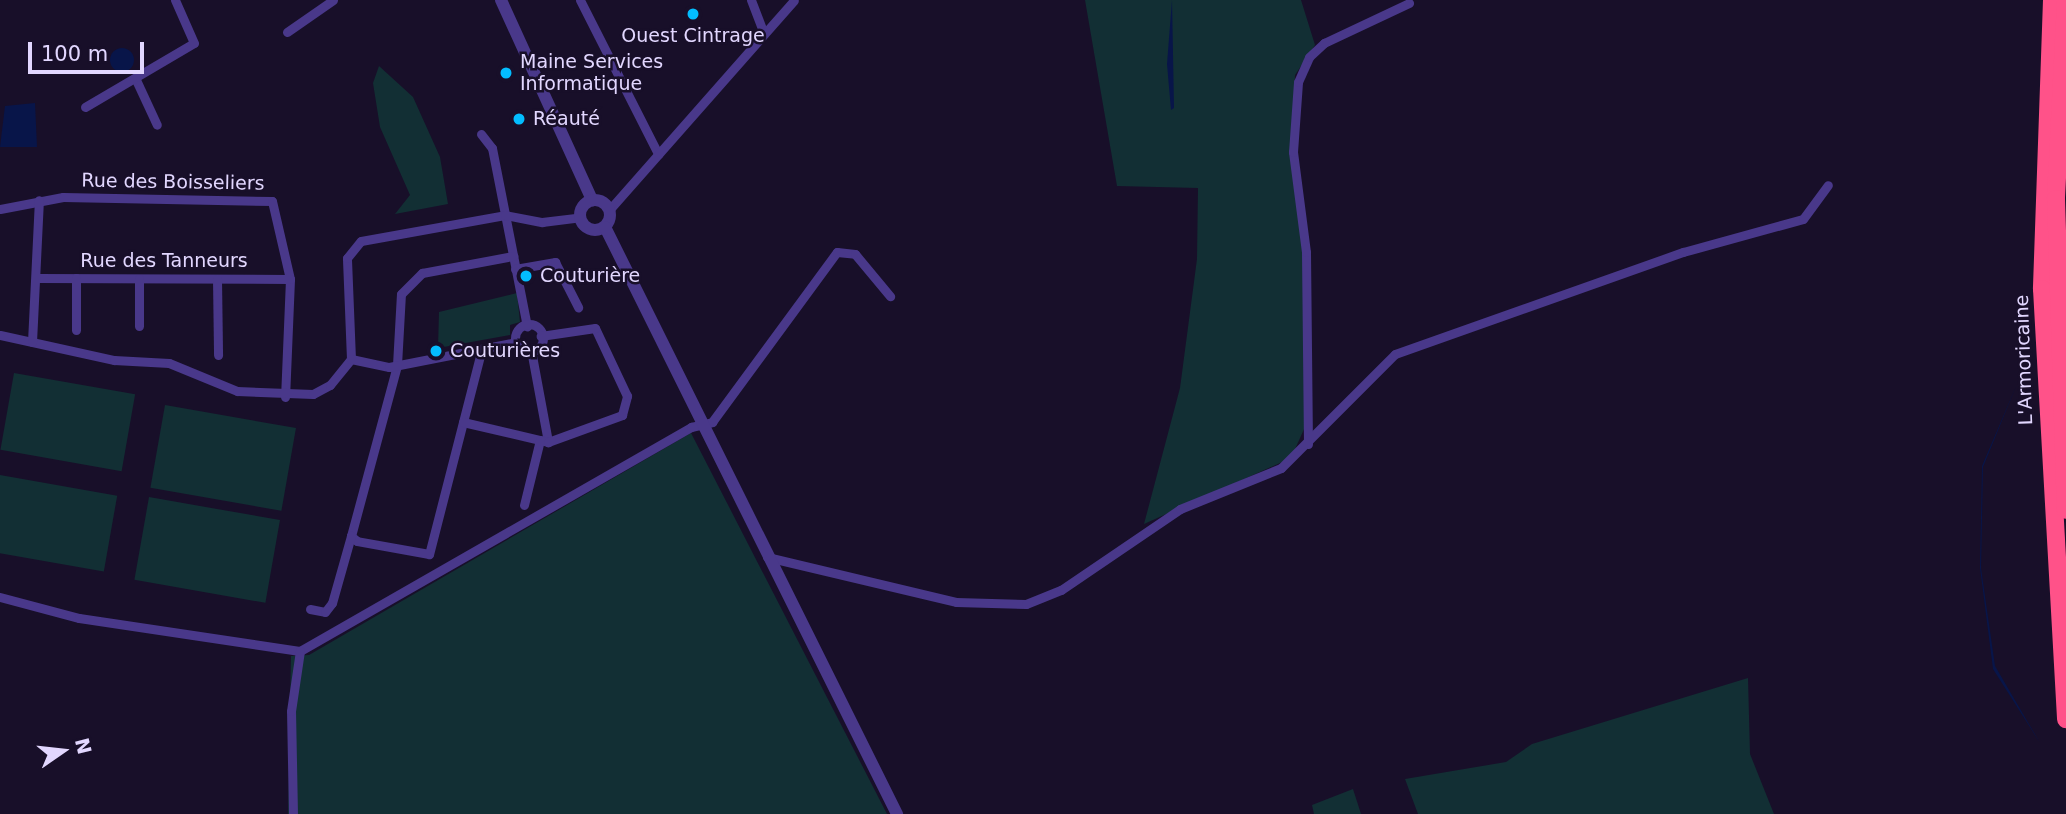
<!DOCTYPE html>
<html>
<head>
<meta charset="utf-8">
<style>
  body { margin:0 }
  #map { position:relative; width:2066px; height:814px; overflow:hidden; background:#180f29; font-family:"DejaVu Sans",sans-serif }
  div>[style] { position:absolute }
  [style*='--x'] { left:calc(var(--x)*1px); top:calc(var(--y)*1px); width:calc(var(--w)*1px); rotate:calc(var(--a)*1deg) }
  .green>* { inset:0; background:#122f34; transform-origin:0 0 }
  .water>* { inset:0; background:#081549 }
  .round { border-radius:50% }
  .minor>* { height:9px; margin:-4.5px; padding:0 4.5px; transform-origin:4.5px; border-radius:4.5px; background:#49388a }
  .minor>.ring { margin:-4.5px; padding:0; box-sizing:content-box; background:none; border:9px solid #49388a; border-radius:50% }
  .tertiary>* { height:12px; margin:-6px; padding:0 6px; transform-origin:6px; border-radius:6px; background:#49388a }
  .tertiary>.ring { margin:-6px; padding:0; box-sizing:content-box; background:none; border:12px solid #49388a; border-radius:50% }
  .motorway>* { height:18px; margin:-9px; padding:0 9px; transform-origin:9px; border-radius:9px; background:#ff5289 }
  .dots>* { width:19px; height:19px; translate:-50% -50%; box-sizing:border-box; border:4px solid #180f29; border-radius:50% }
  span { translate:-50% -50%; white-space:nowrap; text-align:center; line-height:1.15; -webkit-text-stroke:5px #180f29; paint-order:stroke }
  .poi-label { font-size:19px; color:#e2d7ff }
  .left { translate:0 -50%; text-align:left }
  .street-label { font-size:19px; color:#e2d7ff }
  .north { position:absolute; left:28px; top:716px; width:70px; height:70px; -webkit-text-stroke:5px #180f29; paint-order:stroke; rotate:76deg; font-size:19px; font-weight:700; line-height:28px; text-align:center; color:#e2d7ff }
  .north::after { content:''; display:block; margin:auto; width:24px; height:32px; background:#e2d7ff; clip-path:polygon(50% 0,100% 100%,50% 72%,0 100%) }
  .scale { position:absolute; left:28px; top:42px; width:116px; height:32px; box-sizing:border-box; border:4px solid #e2d7ff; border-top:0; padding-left:9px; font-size:21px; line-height:24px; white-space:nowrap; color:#e2d7ff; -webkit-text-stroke:5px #180f29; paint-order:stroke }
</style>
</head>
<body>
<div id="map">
  <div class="green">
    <div style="clip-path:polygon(1085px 0,1301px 0,1315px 45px,1295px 75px,1292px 149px,1305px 271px,1305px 427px,1291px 458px,1144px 524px,1180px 388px,1197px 259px,1198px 188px,1117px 186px)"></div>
    <div style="clip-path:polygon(379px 66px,413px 97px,440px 157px,448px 204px,395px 214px,410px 195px,380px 127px,373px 83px)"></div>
    <div style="clip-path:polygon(517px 293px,520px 322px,510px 325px,510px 335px,438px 348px,439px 312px)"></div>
    <div style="left:14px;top:373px;width:123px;height:78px;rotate:10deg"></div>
    <div style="left:165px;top:405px;width:133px;height:84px;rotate:10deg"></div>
    <div style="clip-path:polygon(691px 433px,887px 814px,288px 814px,291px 656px,309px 655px)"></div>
    <div style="left:0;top:475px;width:119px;height:77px;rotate:10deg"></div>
    <div style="left:149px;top:497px;width:133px;height:84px;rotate:10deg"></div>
    <div style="clip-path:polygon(1748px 678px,1750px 754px,1774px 814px,1418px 814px,1405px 779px,1506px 762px,1532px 744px)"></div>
    <div style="clip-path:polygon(1353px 789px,1361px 814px,1314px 814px,1312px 805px)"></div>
  </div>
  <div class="water">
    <div style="clip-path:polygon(1172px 0,1174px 108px,1171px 110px,1167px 64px)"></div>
    <div class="round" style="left:110px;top:48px;width:24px;height:24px"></div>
    <div style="clip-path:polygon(35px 103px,37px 147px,0 147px,5px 106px)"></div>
    <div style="clip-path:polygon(2017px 384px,1983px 467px,1981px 568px,1995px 666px,2040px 743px,1993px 669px,1980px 568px,1982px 466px)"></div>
  </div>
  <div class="minor">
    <div style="--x:580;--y:0;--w:173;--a:63.1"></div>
    <div style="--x:751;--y:0;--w:34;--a:69"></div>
    <div style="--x:287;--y:32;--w:56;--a:-34.8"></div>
    <div style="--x:137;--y:82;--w:47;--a:65.1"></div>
    <div style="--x:85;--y:107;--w:126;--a:-30.4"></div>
    <div style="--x:194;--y:43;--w:47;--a:-113.8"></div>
    <div style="--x:481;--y:134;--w:18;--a:52"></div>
    <div style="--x:492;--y:148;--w:182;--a:78.9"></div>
    <div style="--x:0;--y:209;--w:64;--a:-10.8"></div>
    <div style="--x:63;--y:197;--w:209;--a:1.1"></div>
    <div style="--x:272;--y:201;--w:80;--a:77"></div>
    <div style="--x:290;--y:279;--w:118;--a:92.4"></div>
    <div style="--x:610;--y:209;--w:278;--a:-48.6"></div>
    <div style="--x:515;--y:269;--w:41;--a:-9.9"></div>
    <div style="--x:555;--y:262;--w:51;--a:62.9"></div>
    <div style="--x:37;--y:278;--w:253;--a:0.2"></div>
    <div style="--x:217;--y:279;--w:76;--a:89.2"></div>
    <div class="ring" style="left:515px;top:324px;width:19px;height:19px"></div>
    <div style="--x:139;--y:326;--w:47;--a:-90"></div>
    <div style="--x:76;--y:330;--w:52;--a:-90"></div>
    <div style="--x:0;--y:335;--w:117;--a:12.4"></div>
    <div style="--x:114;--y:360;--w:55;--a:3.1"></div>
    <div style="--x:169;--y:363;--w:74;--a:22.4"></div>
    <div style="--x:237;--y:391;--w:76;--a:2.3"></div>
    <div style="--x:313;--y:394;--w:19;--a:-28"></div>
    <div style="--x:330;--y:385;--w:33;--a:-51"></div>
    <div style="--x:351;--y:359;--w:101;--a:-92.3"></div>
    <div style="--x:347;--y:258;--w:22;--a:-51"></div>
    <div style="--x:361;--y:241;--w:146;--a:-10.2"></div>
    <div style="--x:505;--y:215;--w:38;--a:11"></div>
    <div style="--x:542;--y:222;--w:38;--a:-7"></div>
    <div style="--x:32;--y:342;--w:142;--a:-87.2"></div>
    <div style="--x:482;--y:348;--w:213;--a:104.4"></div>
    <div style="--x:429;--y:554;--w:73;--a:-169.8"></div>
    <div style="--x:357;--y:541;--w:8;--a:-140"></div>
    <div style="--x:351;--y:536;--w:177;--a:-74.9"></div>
    <div style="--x:397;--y:365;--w:71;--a:-86.8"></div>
    <div style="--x:401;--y:294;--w:30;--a:-45"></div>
    <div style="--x:422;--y:273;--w:93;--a:-10.6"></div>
    <div style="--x:531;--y:350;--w:94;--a:79.5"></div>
    <div style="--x:351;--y:359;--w:39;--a:12"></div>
    <div style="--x:389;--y:367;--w:130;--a:-11.1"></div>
    <div style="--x:463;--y:422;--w:87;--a:13.2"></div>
    <div style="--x:548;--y:442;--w:79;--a:-20"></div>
    <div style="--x:622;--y:415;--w:20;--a:-75"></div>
    <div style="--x:627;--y:396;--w:75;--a:-115.2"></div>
    <div style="--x:595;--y:328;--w:55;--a:171.6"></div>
    <div style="--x:1308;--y:444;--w:192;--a:-90.6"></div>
    <div style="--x:1306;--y:252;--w:101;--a:-97.4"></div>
    <div style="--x:1293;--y:152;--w:70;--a:-85.9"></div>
    <div style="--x:1298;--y:82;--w:27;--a:-66"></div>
    <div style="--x:1309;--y:57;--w:21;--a:-43"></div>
    <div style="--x:1324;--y:43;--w:94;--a:-25.2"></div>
    <div style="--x:524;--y:505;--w:67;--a:-76.2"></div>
    <div style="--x:767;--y:557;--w:194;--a:13.4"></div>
    <div style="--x:956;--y:602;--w:70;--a:1.6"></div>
    <div style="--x:1026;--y:604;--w:38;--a:-22"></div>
    <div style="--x:1061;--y:590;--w:144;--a:-34.2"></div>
    <div style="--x:1180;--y:509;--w:109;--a:-22.1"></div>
    <div style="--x:1281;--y:468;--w:161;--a:-45"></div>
    <div style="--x:1395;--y:354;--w:306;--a:-19.5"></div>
    <div style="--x:1683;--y:252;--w:124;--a:-15.4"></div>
    <div style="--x:1803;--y:219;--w:42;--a:-53.7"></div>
    <div style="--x:0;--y:597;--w:82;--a:14.9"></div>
    <div style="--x:79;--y:618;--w:223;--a:8.5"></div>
    <div style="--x:310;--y:609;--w:15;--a:11"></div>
    <div style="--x:325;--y:612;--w:11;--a:-52"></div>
    <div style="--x:332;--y:603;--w:70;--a:-74.2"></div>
    <div style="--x:300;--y:651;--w:451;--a:-29.8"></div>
    <div style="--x:691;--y:427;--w:22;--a:-13"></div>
    <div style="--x:712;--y:422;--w:211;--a:-53.7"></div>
    <div style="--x:837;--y:252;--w:18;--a:6"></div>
    <div style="--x:855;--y:254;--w:55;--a:50.2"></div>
    <div style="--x:293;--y:814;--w:103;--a:-91.1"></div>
    <div style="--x:291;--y:711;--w:61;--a:-81.5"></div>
  </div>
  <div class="tertiary">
    <div style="--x:501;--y:0;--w:220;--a:65.5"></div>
    <div class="ring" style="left:580px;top:200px;width:18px;height:18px"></div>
    <div style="--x:605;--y:227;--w:656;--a:63.55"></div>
  </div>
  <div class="motorway">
    <div style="--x:2052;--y:0;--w:289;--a:92"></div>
    <div style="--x:2042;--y:289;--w:431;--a:86.8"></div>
    <div style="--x:2066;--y:0;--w:199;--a:92.9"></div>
    <div style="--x:2056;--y:199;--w:311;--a:88.2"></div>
  </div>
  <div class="dots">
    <div style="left:693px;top:14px;background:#03bdff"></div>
    <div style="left:506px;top:73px;background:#03bdff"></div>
    <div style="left:519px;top:119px;background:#03bdff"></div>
    <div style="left:526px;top:276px;background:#03bdff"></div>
    <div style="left:436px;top:351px;background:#03bdff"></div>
  </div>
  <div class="poi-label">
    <span style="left:693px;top:36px">Ouest Cintrage</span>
    <span class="left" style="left:520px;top:73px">Maine Services<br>Informatique</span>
    <span class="left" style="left:533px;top:119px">Réauté</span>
    <span class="left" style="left:540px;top:276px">Couturière</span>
    <span class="left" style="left:450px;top:351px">Couturières</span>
  </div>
  <div class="street-label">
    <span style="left:173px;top:182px;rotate:1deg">Rue des Boisseliers</span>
    <span style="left:164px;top:261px">Rue des Tanneurs</span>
    <span style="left:2024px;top:360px;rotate:-92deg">L'Armoricaine</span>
  </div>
  <div class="north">N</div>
  <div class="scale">100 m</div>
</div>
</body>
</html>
